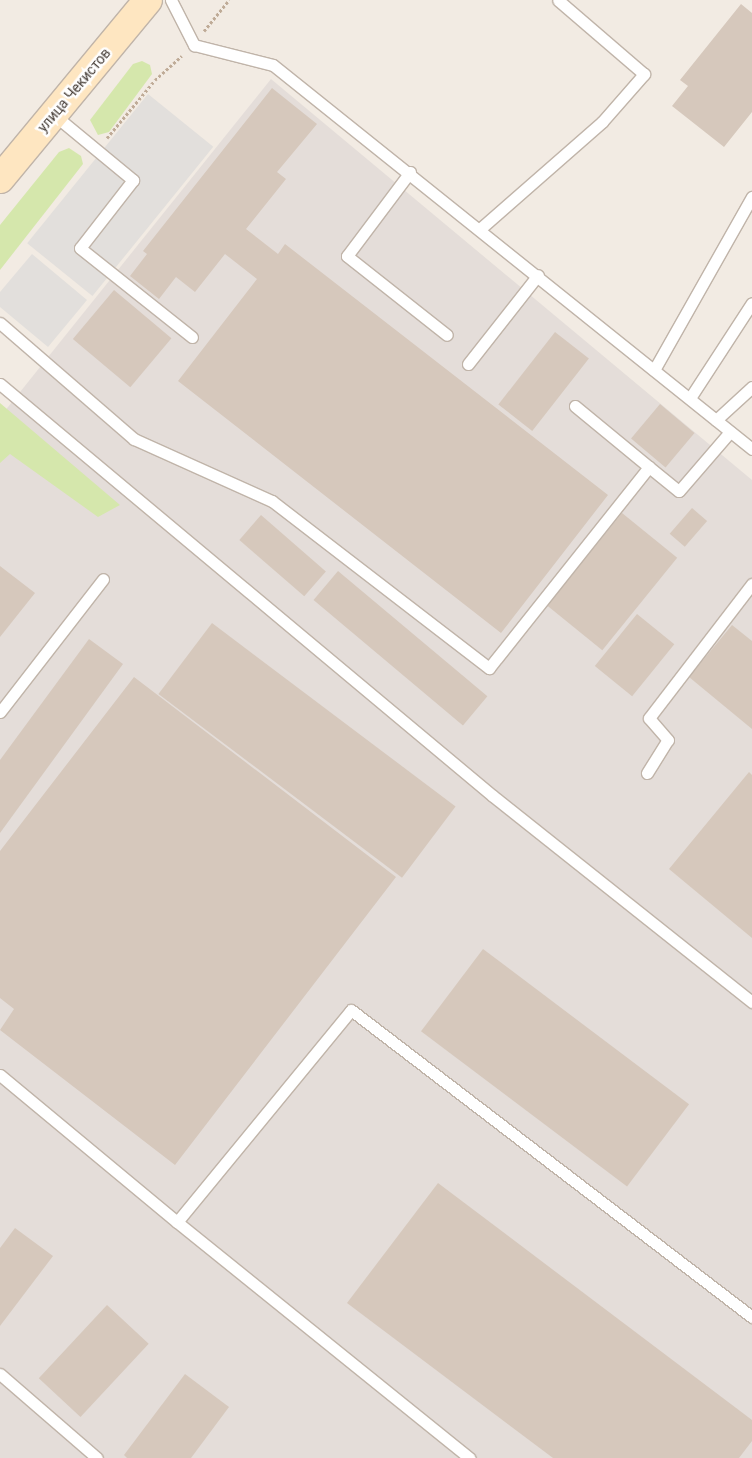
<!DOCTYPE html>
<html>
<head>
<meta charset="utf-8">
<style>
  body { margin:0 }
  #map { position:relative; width:752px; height:1458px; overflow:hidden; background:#f2ebe3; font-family:Roboto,sans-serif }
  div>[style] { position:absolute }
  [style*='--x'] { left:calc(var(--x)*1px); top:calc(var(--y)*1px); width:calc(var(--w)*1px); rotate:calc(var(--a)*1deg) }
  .industrial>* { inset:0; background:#e4ddd9 }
  .green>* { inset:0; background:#d5e7ac }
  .parking>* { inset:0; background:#e2dfdc; transform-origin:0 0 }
  .building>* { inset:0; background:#d6c8bc; transform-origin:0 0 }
  .path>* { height:3px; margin-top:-1.5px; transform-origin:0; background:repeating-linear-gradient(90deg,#bfab97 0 2.5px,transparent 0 5px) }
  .roads { filter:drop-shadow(1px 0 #c0b4a9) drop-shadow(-1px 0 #c0b4a9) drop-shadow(0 1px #c0b4a9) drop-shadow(0 -1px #c0b4a9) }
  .service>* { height:11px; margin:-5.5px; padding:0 5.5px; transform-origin:5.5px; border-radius:5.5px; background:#fff }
  .secondary>* { height:28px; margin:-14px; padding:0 14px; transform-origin:14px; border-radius:14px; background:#fee6c1 }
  span { translate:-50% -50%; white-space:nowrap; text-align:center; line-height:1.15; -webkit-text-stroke:5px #fff; paint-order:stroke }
  .street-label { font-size:14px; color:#443b34 }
</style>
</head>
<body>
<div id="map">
  <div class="industrial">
    <div style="clip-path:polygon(271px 79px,752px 480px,752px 1458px,0 1458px,0 417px)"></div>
  </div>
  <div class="green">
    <div style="clip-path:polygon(142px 61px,150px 65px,152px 74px,109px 132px,98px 135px,90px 120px,133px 64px)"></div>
    <div style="clip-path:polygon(69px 148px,81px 156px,83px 164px,0 270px,0 225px,59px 152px)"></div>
    <div style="clip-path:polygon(0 403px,120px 505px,98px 517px,10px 454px,0 463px)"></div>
  </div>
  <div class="parking">
    <div style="left:148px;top:94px;width:84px;height:192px;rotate:39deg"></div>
    <div style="clip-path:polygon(32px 254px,87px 300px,48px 347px,0 307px,0 292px)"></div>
  </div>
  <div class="building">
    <div style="clip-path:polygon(741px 4px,752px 13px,752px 112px,724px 147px,672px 106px,688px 86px,680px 80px)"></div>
    <div style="clip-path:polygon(272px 88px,317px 124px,277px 172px,286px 179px,246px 229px,278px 254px,285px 244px,608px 495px,501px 633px,178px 381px,257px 279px,225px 254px,195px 292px,176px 277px,159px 299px,130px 276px,147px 254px,143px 251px)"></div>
    <div style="left:114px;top:290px;width:75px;height:64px;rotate:40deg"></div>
    <div style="left:555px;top:332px;width:43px;height:92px;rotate:38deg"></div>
    <div style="left:660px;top:404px;width:45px;height:45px;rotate:40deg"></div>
    <div style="left:692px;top:508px;width:20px;height:34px;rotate:41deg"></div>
    <div style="left:622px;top:513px;width:71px;height:119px;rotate:39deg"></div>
    <div style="left:261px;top:515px;width:86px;height:33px;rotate:41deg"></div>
    <div style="clip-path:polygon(0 566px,35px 593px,0 637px)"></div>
    <div style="left:338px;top:571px;width:195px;height:38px;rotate:40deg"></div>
    <div style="left:637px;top:614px;width:48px;height:67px;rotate:39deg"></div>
    <div style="left:212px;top:623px;width:305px;height:89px;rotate:37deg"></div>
    <div style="clip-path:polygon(732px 625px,752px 641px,752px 729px,689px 677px)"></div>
    <div style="clip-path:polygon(89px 639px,123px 664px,0 833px,0 760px)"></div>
    <div style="clip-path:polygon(134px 677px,396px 877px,175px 1165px,0 1030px,14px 1009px,0 998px,0 851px)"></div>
    <div style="clip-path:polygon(749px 772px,752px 775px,752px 938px,669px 869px)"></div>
    <div style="left:483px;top:949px;width:258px;height:103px;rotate:37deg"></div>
    <div style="clip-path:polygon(438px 1183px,752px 1420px,752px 1441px,739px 1458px,553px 1458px,347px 1303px)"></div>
    <div style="clip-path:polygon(15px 1228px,53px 1256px,0 1326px,0 1248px)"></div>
    <div style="left:107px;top:1305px;width:57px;height:100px;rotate:43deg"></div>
    <div style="clip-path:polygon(185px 1374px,229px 1407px,191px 1458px,127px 1458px,124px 1455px)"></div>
  </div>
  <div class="path">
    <div style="--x:204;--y:31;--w:40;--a:-51"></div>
    <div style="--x:107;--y:138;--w:75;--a:-50.4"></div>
    <div style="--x:155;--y:80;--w:36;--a:-42"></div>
  </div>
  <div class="roads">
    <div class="service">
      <div style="--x:171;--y:0;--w:51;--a:62.9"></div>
      <div style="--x:194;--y:45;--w:81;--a:14.2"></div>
      <div style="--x:273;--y:65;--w:614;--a:38.72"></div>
      <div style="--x:53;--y:114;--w:104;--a:39.5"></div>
      <div style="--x:133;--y:180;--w:86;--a:127.9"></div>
      <div style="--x:80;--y:248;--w:143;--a:38.5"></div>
      <div style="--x:410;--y:172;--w:105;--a:126.9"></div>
      <div style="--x:347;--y:256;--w:127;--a:38.3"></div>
      <div style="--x:481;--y:228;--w:161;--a:-41.2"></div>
      <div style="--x:602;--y:122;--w:64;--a:-48.8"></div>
      <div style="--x:644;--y:74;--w:113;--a:-139.3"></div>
      <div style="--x:0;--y:323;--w:177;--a:40.9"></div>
      <div style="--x:134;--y:439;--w:151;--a:24.2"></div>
      <div style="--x:272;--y:501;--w:274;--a:37.6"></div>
      <div style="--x:489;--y:668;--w:257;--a:-51.5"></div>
      <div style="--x:649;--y:467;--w:96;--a:-140.5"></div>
      <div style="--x:468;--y:364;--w:113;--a:-51.8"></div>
      <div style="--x:654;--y:370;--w:199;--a:-60.5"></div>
      <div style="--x:0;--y:384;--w:642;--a:39.89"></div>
      <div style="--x:493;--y:796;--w:331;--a:38.5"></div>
      <div style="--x:690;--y:398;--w:113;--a:-56.9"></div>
      <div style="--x:716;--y:420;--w:49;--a:-42.5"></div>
      <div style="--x:649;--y:467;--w:38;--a:39"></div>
      <div style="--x:679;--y:491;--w:78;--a:-49.2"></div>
      <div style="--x:0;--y:712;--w:168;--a:-52.2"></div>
      <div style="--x:647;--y:773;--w:39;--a:-58"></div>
      <div style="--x:668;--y:740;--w:29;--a:-131"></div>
      <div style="--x:649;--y:718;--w:169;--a:-52.5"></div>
      <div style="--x:0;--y:1075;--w:230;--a:39.7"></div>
      <div style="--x:177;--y:1222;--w:274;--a:-50.6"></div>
      <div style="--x:351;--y:1010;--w:505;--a:37.44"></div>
      <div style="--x:177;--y:1222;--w:376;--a:38.9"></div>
      <div style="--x:0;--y:1374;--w:128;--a:40.9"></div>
    </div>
    <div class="secondary">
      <div style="--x:0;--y:179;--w:232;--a:-50.4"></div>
    </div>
  </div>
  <div class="street-label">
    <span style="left:74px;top:90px;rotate:-50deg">улица Чекистов</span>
  </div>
</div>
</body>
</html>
